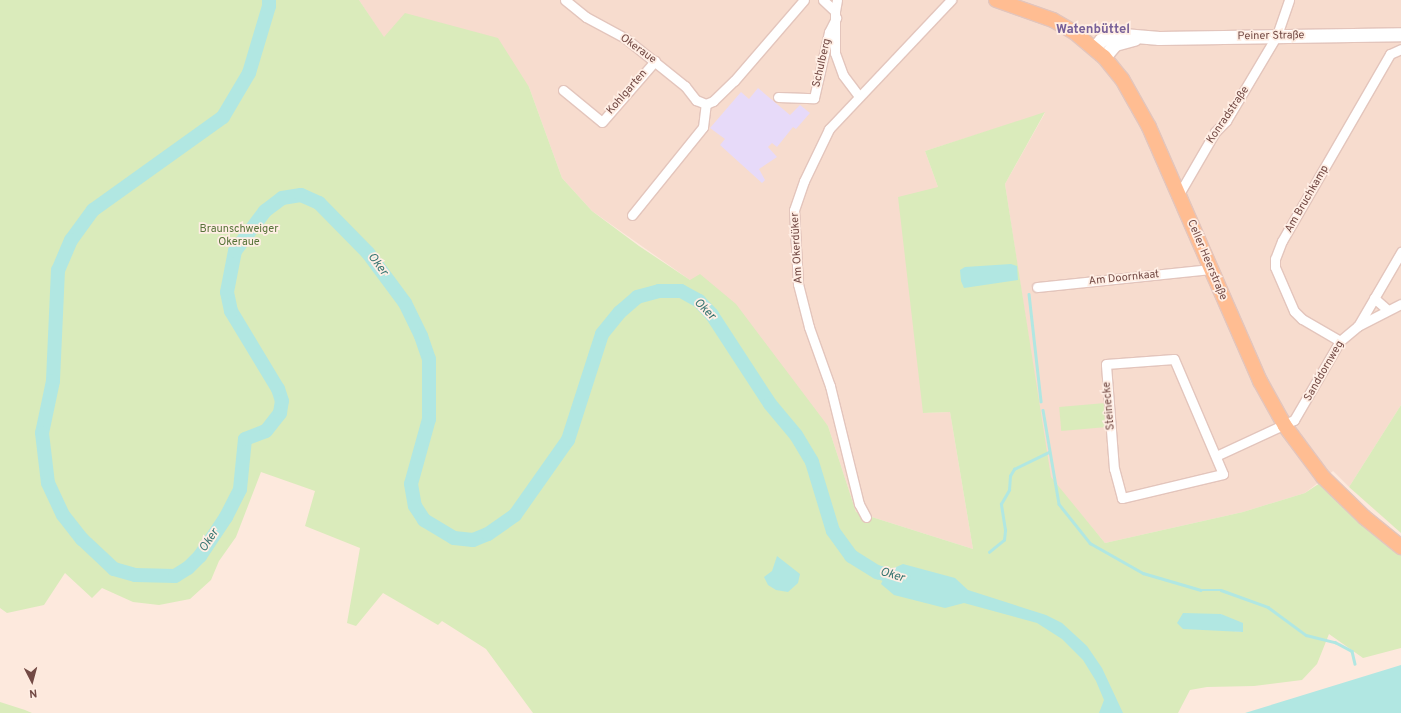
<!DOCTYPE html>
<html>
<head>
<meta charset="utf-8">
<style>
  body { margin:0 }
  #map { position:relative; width:1401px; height:713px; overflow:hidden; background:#fde9dd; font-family:Overpass,sans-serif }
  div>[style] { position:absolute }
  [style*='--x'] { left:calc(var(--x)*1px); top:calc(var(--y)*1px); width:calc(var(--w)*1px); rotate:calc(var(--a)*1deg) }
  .residential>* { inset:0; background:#f7dcce }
  .education>* { inset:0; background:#e7daf9 }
  .green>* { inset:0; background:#daebbb; transform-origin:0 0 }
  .water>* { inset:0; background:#b1e7e2 }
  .stream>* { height:2.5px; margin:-1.25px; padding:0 1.25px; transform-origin:1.25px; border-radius:1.25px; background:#b1e7e2 }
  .river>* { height:14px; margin:-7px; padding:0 7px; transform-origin:7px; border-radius:7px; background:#b1e7e2 }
  .roads { filter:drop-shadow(1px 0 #e3c5bc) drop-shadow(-1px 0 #e3c5bc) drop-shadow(0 1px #e3c5bc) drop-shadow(0 -1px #e3c5bc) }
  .street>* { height:9px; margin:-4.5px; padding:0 4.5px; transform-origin:4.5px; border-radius:4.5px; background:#fff }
  .secondary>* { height:13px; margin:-6.5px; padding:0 6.5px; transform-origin:6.5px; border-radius:6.5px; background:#fff }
  .primary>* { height:14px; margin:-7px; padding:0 7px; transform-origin:7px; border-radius:7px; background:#ffbd92 }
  span { translate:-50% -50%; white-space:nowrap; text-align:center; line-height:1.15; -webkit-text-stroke:3.5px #ffeee4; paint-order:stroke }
  .street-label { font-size:11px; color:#734a45 }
  .park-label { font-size:11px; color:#58743a }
  .water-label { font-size:12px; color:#357470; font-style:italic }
  .quarter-label { font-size:13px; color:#786098; font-weight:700 }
  .north { position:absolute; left:12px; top:661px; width:40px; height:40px; -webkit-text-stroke:3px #ffeee4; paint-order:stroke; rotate:174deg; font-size:11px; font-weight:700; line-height:16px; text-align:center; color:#734a45 }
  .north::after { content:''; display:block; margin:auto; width:14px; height:18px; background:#734a45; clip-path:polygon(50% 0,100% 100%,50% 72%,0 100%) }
</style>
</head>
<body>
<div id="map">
  <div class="residential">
    <div style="clip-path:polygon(359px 0,1401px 0,1401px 405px,1349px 487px,1333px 471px,1305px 493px,1243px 512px,1105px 543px,1050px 477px,1005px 184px,1045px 113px,925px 151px,938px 187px,923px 413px,950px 412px,973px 549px,856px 512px,828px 426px,690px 280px,592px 211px,562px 178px,529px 87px,384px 38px)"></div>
  </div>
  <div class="education">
    <div style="clip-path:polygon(758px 88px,790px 115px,800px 105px,810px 113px,796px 129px,793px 127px,777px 147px,772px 143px,768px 147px,777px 157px,759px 169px,765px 180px,762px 183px,720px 145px,725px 139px,710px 128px,741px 92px,749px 99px)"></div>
  </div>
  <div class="green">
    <div style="clip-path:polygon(evenodd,0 0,359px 0,384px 37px,405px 13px,498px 38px,529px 87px,562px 178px,592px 211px,639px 246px,690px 280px,700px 274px,736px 304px,828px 426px,856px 512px,973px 549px,950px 412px,923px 413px,898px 197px,938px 187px,925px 151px,1045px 112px,1005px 184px,1051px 477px,1105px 543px,1243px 512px,1305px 493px,1320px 483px,1401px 553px,1401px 648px,1363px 658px,1329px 634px,1317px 664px,1302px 680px,1254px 686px,1207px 687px,1190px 690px,1178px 713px,533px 713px,486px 649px,442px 621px,438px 625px,383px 593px,356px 626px,347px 623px,360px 548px,305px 526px,315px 491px,261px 472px,236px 537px,219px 561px,211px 580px,190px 599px,159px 605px,133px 602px,102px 588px,92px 598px,65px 573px,44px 605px,7px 613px,0 608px,0 0,1183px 614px,1221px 614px,1242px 632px,1216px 629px,1183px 614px)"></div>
    <div style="left:1105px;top:403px;width:24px;height:46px;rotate:85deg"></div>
    <div style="clip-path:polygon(1401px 405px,1401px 533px,1349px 487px)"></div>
    <div style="clip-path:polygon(0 702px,25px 710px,32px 713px,0 713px)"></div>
  </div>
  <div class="water">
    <div style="clip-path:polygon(1011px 264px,1017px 266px,1018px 280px,964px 288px,961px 281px,960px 270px,965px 267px)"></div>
    <div style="clip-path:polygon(777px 556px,800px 574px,798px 583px,788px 592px,776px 590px,768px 585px,764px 577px,772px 571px)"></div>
    <div style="clip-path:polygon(903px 564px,955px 578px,968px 590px,1046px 615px,1062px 623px,1087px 646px,1102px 668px,1123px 713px,1099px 713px,1104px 700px,1096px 681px,1083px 660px,1062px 639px,1037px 623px,964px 603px,945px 608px,894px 595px,881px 584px,887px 571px)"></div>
    <div style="clip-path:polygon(1183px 613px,1221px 614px,1243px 623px,1243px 632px,1183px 629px,1177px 623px)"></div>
    <div style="clip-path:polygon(1401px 665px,1401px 713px,1245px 713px)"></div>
  </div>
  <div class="stream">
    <div style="--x:1029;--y:294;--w:108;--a:83.6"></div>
    <div style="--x:1043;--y:410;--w:95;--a:80.3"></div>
    <div style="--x:1059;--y:504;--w:50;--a:51.5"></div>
    <div style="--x:1090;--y:543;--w:61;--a:29.5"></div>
    <div style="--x:1143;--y:573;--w:60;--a:16.3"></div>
    <div style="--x:1201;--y:590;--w:20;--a:0"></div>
    <div style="--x:1221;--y:590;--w:50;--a:19.9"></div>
    <div style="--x:1268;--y:607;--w:47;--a:36.4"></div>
    <div style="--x:1306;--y:635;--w:30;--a:14"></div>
    <div style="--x:1335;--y:642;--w:19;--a:28"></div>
    <div style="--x:1352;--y:651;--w:13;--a:77"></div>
    <div style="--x:989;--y:552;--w:19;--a:-39"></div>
    <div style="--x:1004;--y:540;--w:10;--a:-84"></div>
    <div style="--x:1005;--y:530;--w:26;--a:-99"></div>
    <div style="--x:1001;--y:504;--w:16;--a:-60"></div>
    <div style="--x:1009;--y:490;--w:14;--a:-86"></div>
    <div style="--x:1010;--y:476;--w:8;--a:-60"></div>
    <div style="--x:1014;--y:469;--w:39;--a:-26"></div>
  </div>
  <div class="river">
    <div style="--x:269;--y:0;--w:6;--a:90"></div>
    <div style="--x:269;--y:6;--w:70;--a:106.6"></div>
    <div style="--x:249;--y:73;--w:51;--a:120.6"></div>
    <div style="--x:223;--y:117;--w:160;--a:144.4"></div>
    <div style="--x:93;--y:210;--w:37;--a:126"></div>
    <div style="--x:71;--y:240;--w:33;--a:113"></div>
    <div style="--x:58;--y:270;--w:111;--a:92.6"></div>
    <div style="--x:53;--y:381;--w:53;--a:101.9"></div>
    <div style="--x:42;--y:433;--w:50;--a:83.2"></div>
    <div style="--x:48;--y:483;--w:35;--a:65"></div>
    <div style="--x:63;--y:515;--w:31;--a:52"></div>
    <div style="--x:82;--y:539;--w:44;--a:43.2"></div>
    <div style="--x:114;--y:569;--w:22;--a:16"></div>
    <div style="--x:135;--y:575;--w:40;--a:1.4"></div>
    <div style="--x:175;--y:576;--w:15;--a:-32"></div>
    <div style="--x:188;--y:568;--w:17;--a:-45"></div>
    <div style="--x:200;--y:556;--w:47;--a:-56.3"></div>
    <div style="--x:226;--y:517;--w:31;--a:-63"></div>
    <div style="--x:240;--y:489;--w:50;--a:-84.3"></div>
    <div style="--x:245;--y:439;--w:22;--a:-21"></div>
    <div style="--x:266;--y:431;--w:23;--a:-52"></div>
    <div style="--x:280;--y:413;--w:12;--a:-81"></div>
    <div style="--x:282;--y:401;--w:13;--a:-108"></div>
    <div style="--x:278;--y:389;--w:91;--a:-121.1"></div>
    <div style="--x:231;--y:311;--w:19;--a:-102"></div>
    <div style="--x:227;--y:292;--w:42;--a:-79"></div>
    <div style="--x:235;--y:251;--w:50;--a:-53.1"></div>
    <div style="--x:265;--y:211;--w:21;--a:-37"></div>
    <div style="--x:282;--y:198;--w:19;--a:-9"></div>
    <div style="--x:301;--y:195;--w:20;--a:24"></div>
    <div style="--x:319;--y:203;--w:70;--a:45.6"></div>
    <div style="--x:368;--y:253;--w:62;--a:53.5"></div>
    <div style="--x:405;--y:303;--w:37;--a:64"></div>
    <div style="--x:421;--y:336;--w:24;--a:71"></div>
    <div style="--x:429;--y:359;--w:60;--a:90"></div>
    <div style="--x:429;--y:419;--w:67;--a:105.5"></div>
    <div style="--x:411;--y:484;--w:22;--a:80"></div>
    <div style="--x:415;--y:506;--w:17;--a:57"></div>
    <div style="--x:424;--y:520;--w:35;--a:31"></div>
    <div style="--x:454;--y:538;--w:19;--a:6"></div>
    <div style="--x:473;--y:540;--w:16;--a:-22"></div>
    <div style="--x:488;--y:534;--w:33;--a:-35"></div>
    <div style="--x:515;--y:515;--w:92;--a:-54.8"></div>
    <div style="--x:568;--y:440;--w:111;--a:-72.2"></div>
    <div style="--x:602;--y:334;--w:28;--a:-51"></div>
    <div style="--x:620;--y:312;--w:23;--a:-41"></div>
    <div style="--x:637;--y:297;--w:23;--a:-15"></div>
    <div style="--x:659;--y:291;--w:22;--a:0"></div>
    <div style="--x:681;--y:291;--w:21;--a:29"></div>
    <div style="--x:699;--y:301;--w:19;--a:47"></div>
    <div style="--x:712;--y:315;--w:106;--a:56.9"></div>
    <div style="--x:770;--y:404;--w:40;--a:50"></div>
    <div style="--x:796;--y:435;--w:31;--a:59"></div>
    <div style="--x:812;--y:462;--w:72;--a:73.1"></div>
    <div style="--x:833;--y:531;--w:31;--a:54"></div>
    <div style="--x:851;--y:556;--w:31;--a:32"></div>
    <div style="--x:877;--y:572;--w:28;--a:15"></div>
  </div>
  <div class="roads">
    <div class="street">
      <div style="--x:565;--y:0;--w:27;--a:39"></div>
      <div style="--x:586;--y:17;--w:44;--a:28.3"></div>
      <div style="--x:625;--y:38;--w:77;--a:38.7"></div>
      <div style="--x:685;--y:86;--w:18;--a:52"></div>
      <div style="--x:696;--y:100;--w:11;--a:22"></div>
      <div style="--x:823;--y:0;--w:16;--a:43"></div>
      <div style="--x:837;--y:0;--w:11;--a:100"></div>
      <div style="--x:835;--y:11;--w:42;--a:90"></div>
      <div style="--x:835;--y:53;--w:23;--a:70"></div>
      <div style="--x:843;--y:75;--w:26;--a:53"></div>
      <div style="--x:563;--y:90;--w:50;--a:39.4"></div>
      <div style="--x:602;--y:122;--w:81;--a:-49"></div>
      <div style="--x:778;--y:97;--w:36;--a:2"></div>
      <div style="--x:814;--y:98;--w:68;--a:-77.2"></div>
      <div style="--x:829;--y:32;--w:16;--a:-63"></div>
      <div style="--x:1179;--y:194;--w:72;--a:-59.9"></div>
      <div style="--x:1215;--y:132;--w:16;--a:-45"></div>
      <div style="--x:1226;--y:121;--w:100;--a:-59.3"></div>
      <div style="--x:1277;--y:35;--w:37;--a:-71"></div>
      <div style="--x:632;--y:215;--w:113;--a:-51.1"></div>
      <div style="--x:703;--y:127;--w:23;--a:-83"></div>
      <div style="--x:706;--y:104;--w:8;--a:-23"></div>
      <div style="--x:713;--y:101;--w:29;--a:-44"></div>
      <div style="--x:734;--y:81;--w:107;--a:-49.2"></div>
      <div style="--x:1037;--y:287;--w:175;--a:-5.9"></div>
      <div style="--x:1374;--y:298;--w:18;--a:41"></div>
      <div style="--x:1358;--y:326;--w:86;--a:-59.8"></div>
      <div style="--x:1340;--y:341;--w:44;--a:-149.9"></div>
      <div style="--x:1302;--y:319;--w:11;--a:-135"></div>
      <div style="--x:1294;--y:311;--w:48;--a:-113.4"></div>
      <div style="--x:1275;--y:267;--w:8;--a:-90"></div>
      <div style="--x:1275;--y:259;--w:19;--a:-69"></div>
      <div style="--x:1282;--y:241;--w:216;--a:-60"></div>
      <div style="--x:1390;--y:54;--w:12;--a:-24"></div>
      <div style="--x:1174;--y:359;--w:125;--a:66.9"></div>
      <div style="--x:1223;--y:474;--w:104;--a:166.6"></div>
      <div style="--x:1122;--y:498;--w:30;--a:-105"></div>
      <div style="--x:1114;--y:469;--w:105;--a:-94.4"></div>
      <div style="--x:1106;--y:364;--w:68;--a:-4.2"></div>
      <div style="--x:1216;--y:456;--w:86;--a:-24.8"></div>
      <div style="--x:1294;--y:420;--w:91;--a:-59.8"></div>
      <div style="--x:1340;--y:341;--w:23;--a:-40"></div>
      <div style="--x:1358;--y:326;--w:48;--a:-27.1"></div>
      <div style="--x:866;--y:517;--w:15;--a:-118"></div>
      <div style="--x:859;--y:504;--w:122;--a:-103.8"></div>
      <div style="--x:830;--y:386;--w:63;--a:-109.6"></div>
      <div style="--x:809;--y:327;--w:44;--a:-104.3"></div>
      <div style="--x:798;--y:284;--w:74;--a:-93.1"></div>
      <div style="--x:794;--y:210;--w:31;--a:-71"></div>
      <div style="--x:804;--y:181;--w:58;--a:-64.3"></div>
      <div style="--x:829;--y:129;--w:178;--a:-46.6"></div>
    </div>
    <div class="secondary">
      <div style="--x:1094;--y:48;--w:11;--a:-49"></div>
      <div style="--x:1101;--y:40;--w:13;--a:-29"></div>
      <div style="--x:1112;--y:34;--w:47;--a:4.9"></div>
      <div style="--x:1159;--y:38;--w:242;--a:-0.9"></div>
      <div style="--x:1104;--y:57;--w:17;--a:-50"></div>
      <div style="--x:1115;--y:44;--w:20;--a:-15"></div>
    </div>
    <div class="primary">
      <div style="--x:996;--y:0;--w:60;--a:19.3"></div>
      <div style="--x:1053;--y:20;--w:24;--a:30"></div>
      <div style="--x:1074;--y:32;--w:39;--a:40"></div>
      <div style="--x:1104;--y:57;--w:28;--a:51"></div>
      <div style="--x:1122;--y:79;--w:55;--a:60.6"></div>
      <div style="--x:1149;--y:127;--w:277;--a:66.4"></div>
      <div style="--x:1260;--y:381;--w:51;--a:60.9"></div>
      <div style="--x:1285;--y:426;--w:64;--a:53.3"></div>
      <div style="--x:1323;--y:477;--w:57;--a:44.3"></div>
      <div style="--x:1364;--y:517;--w:48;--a:39"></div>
    </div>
  </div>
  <div class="street-label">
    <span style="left:1271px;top:36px;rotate:-1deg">Peiner Straße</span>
    <span style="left:638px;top:49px;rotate:36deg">Okeraue</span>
    <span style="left:822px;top:63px;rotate:-77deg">Schulberg</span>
    <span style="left:627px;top:92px;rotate:-49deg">Kohlgarten</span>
    <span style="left:1228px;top:115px;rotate:-56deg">Konradstraße</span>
    <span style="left:1307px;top:199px;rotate:-60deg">Am Bruchkamp</span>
    <span style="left:797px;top:248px;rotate:-93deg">Am Okerdüker</span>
    <span style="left:1207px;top:260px;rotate:67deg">Celler Heerstraße</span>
    <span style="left:1124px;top:278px;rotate:-6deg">Am Doornkaat</span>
    <span style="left:1324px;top:371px;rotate:-60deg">Sanddornweg</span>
    <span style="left:1109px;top:406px;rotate:-95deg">Steinecke</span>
  </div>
  <div class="park-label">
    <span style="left:239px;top:236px">Braunschweiger<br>Okeraue</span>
  </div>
  <div class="water-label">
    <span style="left:377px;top:265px;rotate:53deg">Oker</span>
    <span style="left:704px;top:310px;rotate:45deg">Oker</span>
    <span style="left:210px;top:541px;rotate:-56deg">Oker</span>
    <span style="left:892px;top:576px;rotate:17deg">Oker</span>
  </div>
  <div class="quarter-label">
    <span style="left:1093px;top:30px">Watenbüttel</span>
  </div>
  <div class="north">N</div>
</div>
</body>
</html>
